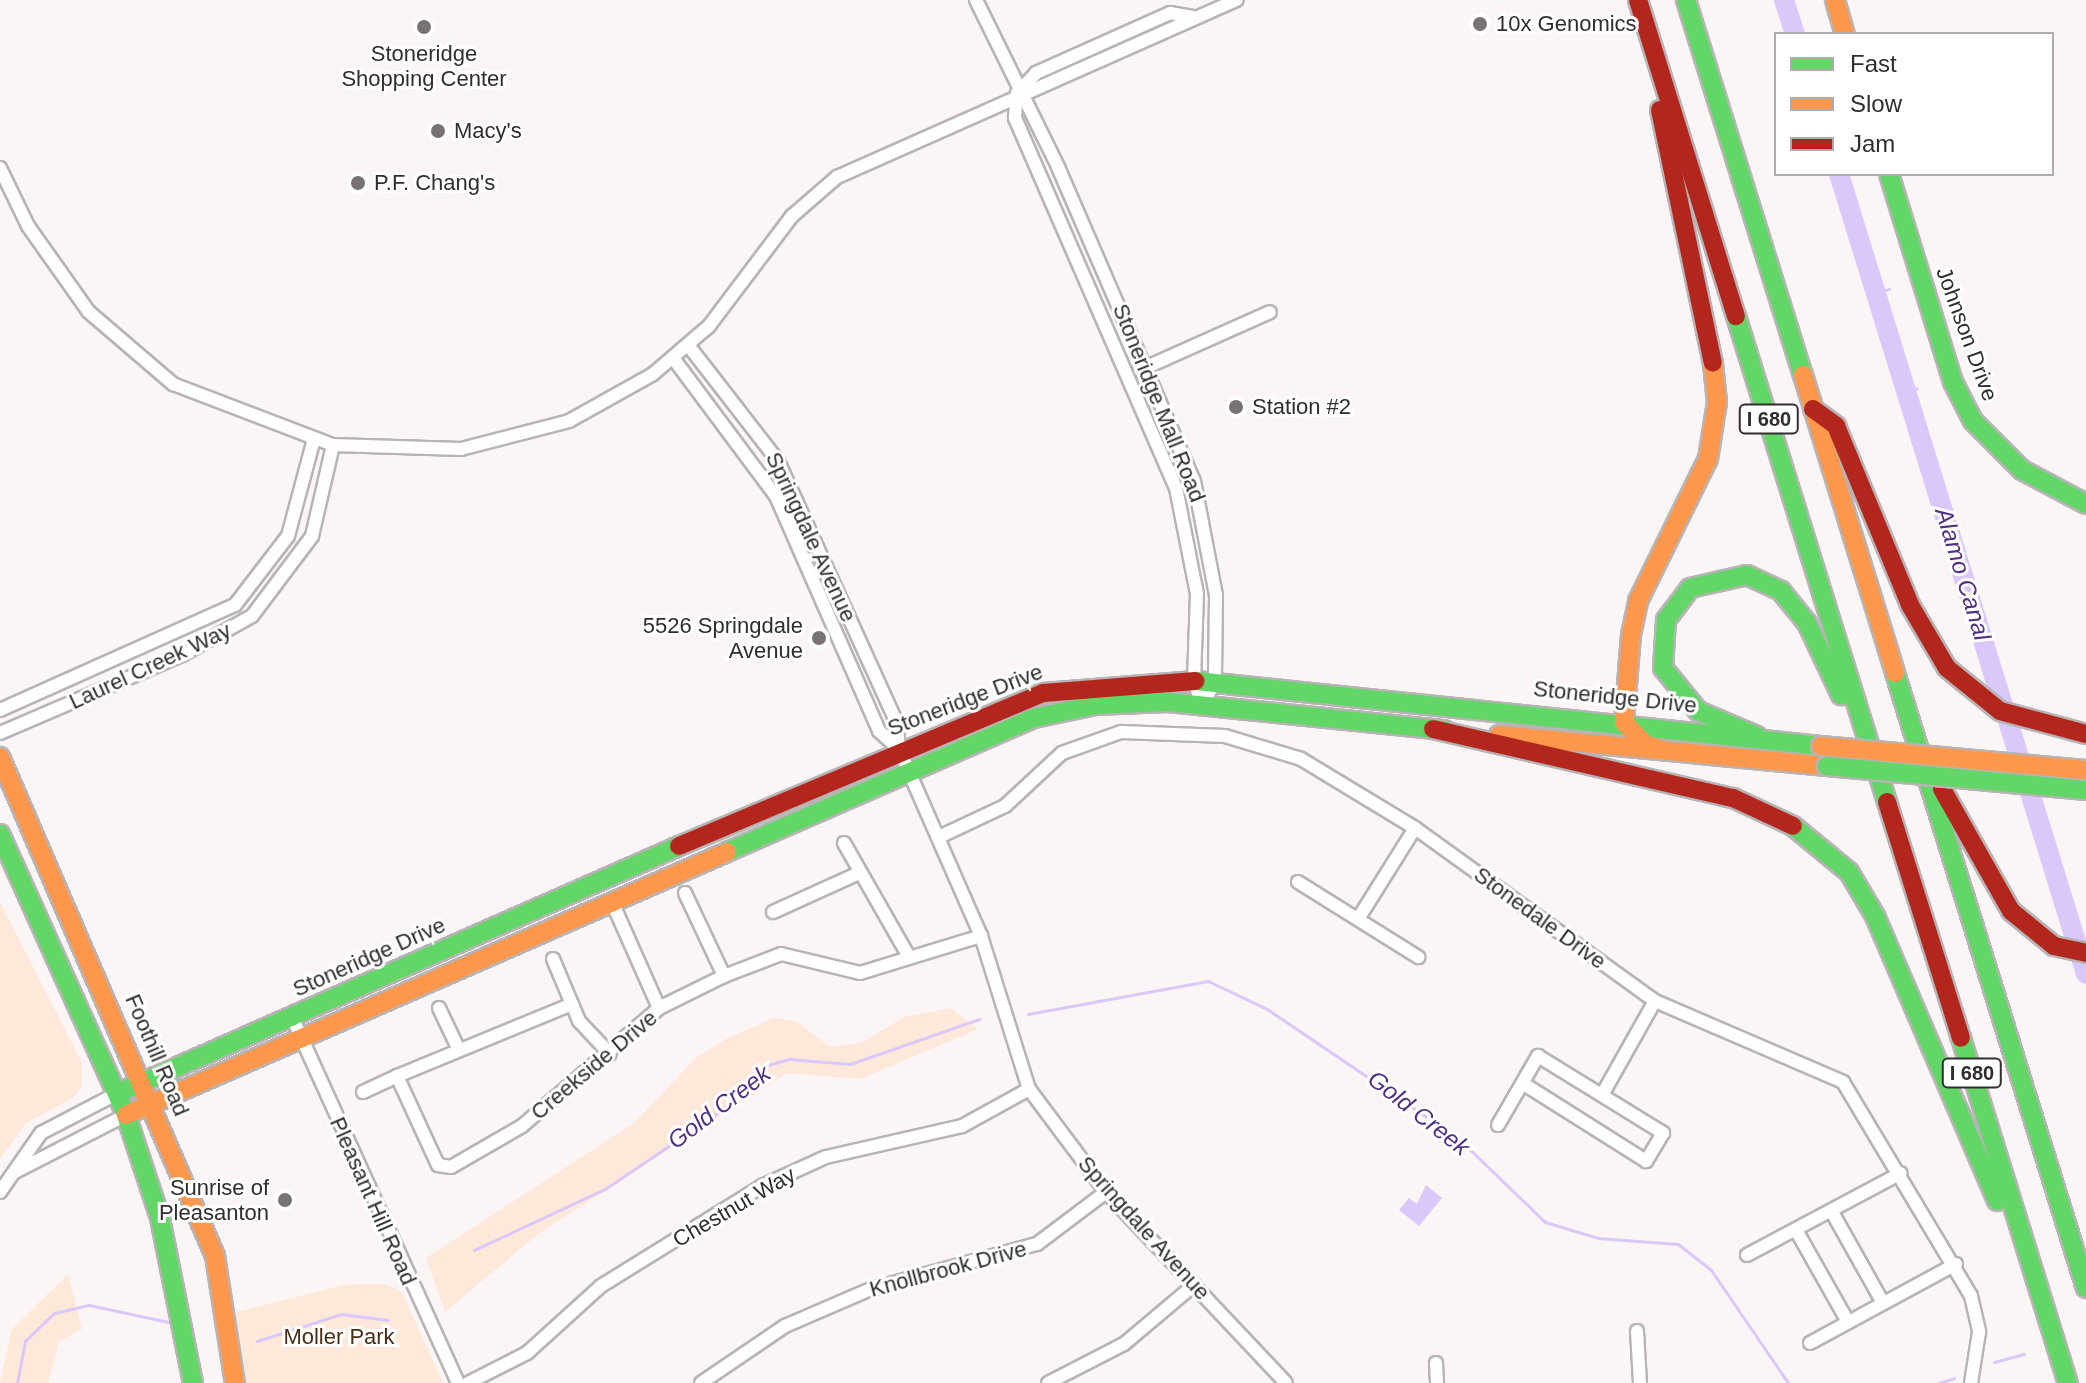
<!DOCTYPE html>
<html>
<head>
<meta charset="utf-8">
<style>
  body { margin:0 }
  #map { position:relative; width:2086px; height:1383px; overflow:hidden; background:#fbf5f6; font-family:Helvetica,sans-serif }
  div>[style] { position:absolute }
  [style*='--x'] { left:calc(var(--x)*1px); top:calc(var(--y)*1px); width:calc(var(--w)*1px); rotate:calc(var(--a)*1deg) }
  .green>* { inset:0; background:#fde8d9 }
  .water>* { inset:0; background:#dac8fa }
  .stream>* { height:3px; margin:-1.5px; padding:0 1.5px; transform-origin:1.5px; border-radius:1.5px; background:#dac8fa }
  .river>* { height:20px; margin:-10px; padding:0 10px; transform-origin:10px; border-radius:10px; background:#dac8fa }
  .roads { filter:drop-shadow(2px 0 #b8b4b5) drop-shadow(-2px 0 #b8b4b5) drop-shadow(0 2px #b8b4b5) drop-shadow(0 -2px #b8b4b5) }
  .street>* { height:12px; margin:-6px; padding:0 6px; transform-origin:6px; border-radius:6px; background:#fefefe }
  .fast>* { height:18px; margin:-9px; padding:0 9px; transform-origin:9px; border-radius:9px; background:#63d668 }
  .slow>* { height:18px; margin:-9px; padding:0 9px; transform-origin:9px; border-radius:9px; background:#ff974d }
  .jam>* { height:18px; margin:-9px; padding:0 9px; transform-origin:9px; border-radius:9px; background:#b3261e }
  .bridges { filter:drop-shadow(2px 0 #b8b4b5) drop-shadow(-2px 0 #b8b4b5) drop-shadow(0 2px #b8b4b5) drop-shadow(0 -2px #b8b4b5) }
  .fast-bridge>* { height:18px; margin:-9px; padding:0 9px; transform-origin:9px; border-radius:9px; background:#63d668 }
  .slow-bridge>* { height:18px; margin:-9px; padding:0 9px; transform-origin:9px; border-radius:9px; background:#ff974d }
  .dots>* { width:22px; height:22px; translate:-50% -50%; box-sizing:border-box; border:4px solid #fff; border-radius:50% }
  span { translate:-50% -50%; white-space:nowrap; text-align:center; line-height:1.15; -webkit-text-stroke:6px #fff; paint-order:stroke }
  .shield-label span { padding:2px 6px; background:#fff; border:2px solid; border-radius:6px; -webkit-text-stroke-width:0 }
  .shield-label { font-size:20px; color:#312c2d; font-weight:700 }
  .poi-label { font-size:22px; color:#312c2d }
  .left { translate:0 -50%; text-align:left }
  .right { translate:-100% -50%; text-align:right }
  .street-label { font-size:22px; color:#312c2d }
  .park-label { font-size:22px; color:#482e16 }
  .water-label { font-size:24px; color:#523082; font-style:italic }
  .legend { position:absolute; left:1774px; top:32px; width:280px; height:144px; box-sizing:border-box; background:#fff; border:2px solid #adabab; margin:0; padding:10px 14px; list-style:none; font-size:24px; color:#312c2d }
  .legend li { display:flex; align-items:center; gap:16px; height:40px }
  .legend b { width:40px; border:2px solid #adabab }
</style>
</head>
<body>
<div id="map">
  <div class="green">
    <div style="clip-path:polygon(0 902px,82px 1063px,82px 1086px,73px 1098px,26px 1123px,0 1159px)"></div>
    <div style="clip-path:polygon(951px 1008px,978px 1029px,860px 1079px,787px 1073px,538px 1234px,445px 1312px,426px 1258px,634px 1123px,697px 1057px,726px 1039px,773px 1018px,796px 1021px,830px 1047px,862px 1043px,904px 1017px)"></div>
    <div style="clip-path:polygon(68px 1274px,82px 1329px,59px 1342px,48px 1383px,0 1383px,12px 1329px)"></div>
    <div style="clip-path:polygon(385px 1284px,402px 1292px,443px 1383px,244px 1383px,236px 1312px,343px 1285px)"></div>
  </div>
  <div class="water">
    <div style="clip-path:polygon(1426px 1185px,1442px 1198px,1419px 1226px,1399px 1210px,1409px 1198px,1417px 1204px)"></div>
  </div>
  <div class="stream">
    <div style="--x:1876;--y:293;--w:14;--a:-17"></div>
    <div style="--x:1906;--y:391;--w:11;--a:-15"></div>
    <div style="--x:1028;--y:1014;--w:183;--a:-10.4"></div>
    <div style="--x:1208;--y:981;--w:65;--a:25.4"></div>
    <div style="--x:1267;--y:1009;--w:232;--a:34.1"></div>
    <div style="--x:1459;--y:1139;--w:120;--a:44"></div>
    <div style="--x:1545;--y:1222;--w:55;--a:16.8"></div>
    <div style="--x:1598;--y:1238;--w:80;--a:4.3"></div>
    <div style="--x:1678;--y:1244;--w:42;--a:38.2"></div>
    <div style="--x:1711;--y:1270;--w:137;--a:55.7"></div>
    <div style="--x:474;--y:1250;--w:145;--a:-25"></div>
    <div style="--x:605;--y:1189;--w:143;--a:-34.1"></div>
    <div style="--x:723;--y:1109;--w:63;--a:-44.4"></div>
    <div style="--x:768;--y:1065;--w:22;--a:-16"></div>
    <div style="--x:789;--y:1059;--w:61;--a:4.7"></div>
    <div style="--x:850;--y:1064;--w:137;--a:-19.2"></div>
    <div style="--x:257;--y:1341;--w:88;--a:-17.8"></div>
    <div style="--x:341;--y:1314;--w:47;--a:7.3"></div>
    <div style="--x:1994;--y:1362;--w:31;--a:-15"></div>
    <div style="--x:17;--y:1383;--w:43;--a:-79.2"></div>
    <div style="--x:25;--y:1341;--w:40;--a:-44"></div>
    <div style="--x:54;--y:1313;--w:36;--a:-13"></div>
    <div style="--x:89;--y:1305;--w:81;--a:12.1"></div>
    <div style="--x:1939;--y:1383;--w:16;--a:-18"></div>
  </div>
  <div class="river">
    <div style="--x:1784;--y:0;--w:36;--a:72"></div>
    <div style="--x:1839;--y:174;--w:837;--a:72.84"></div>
  </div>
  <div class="roads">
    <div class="street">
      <div style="--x:976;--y:0;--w:186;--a:63.8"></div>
      <div style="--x:1058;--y:167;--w:342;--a:66.6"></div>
      <div style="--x:1194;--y:481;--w:116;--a:79.1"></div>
      <div style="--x:1216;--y:595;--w:86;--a:90.7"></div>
      <div style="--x:1215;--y:681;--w:28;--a:117"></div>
      <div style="--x:1017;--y:93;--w:25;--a:95"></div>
      <div style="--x:1015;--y:118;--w:404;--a:66.5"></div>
      <div style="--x:1176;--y:488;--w:108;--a:78.8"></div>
      <div style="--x:1197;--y:594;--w:87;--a:92"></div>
      <div style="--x:1194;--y:681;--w:26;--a:72"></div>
      <div style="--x:1017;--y:93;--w:28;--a:-46"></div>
      <div style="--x:1036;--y:73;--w:147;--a:-24.1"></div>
      <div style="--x:1170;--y:13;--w:23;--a:10"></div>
      <div style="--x:0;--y:168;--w:64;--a:64.2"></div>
      <div style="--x:28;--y:226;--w:105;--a:54.7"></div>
      <div style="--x:89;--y:312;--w:111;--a:40.6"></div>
      <div style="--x:173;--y:384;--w:171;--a:20.9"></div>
      <div style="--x:333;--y:445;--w:128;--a:1.8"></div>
      <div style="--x:461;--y:449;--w:112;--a:-14.5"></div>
      <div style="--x:569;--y:421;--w:96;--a:-29.2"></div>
      <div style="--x:653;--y:374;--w:74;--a:-40.6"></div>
      <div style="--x:709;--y:326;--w:138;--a:-53"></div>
      <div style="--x:792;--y:216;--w:60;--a:-40.9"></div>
      <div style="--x:837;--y:177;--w:437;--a:-23.9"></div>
      <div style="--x:688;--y:345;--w:147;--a:52.2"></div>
      <div style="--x:778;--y:461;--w:288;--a:65.6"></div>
      <div style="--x:897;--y:723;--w:26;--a:86"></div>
      <div style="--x:899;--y:749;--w:204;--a:66.3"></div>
      <div style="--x:981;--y:936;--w:160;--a:72.6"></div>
      <div style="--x:1029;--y:1089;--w:129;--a:53.2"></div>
      <div style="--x:1106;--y:1192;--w:262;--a:46.7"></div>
      <div style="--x:673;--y:358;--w:172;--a:53.3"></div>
      <div style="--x:776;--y:496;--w:257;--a:66.3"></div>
      <div style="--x:879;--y:731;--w:27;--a:42"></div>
      <div style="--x:1140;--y:370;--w:142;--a:-24"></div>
      <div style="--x:0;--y:710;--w:257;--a:-24.1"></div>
      <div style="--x:235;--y:605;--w:87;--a:-52.5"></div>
      <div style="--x:288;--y:536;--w:100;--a:-75"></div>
      <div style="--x:0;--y:733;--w:198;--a:-23.2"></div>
      <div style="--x:182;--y:655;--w:80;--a:-29.1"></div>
      <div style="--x:252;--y:616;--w:100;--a:-53.1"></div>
      <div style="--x:312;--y:536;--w:93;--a:-77"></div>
      <div style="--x:939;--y:837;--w:73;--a:-25.2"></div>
      <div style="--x:1005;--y:806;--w:78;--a:-42.9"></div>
      <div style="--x:1062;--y:753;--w:63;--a:-19.6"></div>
      <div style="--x:1121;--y:732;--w:104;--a:2.2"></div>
      <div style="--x:1225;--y:736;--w:79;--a:16.8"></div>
      <div style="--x:1301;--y:759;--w:133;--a:31.2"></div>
      <div style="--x:1415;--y:828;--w:296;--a:35.8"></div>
      <div style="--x:1655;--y:1001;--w:205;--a:23.3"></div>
      <div style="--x:1843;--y:1082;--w:249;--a:59.1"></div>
      <div style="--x:1971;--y:1296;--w:37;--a:77"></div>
      <div style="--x:1979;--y:1332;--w:52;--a:98.9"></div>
      <div style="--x:844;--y:843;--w:129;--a:60.3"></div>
      <div style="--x:1298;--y:882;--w:142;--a:32"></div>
      <div style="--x:685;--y:893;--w:92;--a:64.8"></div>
      <div style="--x:612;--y:902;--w:116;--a:66.1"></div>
      <div style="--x:773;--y:912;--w:94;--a:-24.4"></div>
      <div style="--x:1358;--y:919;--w:107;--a:-57.9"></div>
      <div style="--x:553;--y:959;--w:67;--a:67.2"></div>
      <div style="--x:579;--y:1021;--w:45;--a:46.8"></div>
      <div style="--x:572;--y:1004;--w:189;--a:157.6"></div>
      <div style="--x:397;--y:1076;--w:98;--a:65.3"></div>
      <div style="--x:438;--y:1165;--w:13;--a:9"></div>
      <div style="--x:451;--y:1167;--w:82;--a:-30"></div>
      <div style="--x:522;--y:1126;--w:181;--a:-40.7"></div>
      <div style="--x:659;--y:1008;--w:72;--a:-26.2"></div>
      <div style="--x:724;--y:976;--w:61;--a:-21.1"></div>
      <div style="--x:781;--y:954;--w:81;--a:13.5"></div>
      <div style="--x:860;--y:973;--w:127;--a:-17"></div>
      <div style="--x:439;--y:1008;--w:44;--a:64.6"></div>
      <div style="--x:292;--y:1017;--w:402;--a:65.6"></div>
      <div style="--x:363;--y:1092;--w:38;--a:-25"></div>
      <div style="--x:1602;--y:1095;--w:108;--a:-60.6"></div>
      <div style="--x:1498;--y:1125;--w:80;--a:-59.9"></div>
      <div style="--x:1538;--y:1056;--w:147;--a:31.6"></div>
      <div style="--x:1663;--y:1133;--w:33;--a:121"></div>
      <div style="--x:1646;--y:1161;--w:146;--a:-147.8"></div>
      <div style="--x:15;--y:1172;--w:125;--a:-27.2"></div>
      <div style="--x:0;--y:1192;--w:72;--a:-55.2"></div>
      <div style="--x:41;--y:1133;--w:87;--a:-27.5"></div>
      <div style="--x:1832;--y:1212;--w:104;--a:60.7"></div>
      <div style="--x:1796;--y:1230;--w:106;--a:60.5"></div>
      <div style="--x:1747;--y:1255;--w:174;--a:-28"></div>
      <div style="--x:1637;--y:1331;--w:52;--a:86.7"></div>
      <div style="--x:1810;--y:1343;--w:166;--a:-28.4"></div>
      <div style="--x:1436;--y:1363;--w:20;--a:87"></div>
      <div style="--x:468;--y:1383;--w:66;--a:-27"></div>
      <div style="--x:527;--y:1353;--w:100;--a:-42.2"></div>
      <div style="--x:601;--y:1286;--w:190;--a:-31.8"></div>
      <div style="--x:762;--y:1186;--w:70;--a:-24.4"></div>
      <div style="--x:826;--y:1157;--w:139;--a:-12.8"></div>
      <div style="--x:962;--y:1126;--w:77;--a:-28.9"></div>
      <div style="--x:701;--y:1383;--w:102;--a:-34.2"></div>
      <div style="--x:785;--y:1326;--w:94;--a:-23.3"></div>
      <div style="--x:871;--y:1289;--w:172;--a:-15.2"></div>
      <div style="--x:1037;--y:1244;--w:86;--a:-37"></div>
      <div style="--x:1048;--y:1383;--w:85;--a:-27.2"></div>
      <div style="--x:1124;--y:1344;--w:92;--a:-40.1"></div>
    </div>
    <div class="fast">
      <div style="--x:1686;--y:0;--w:393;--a:72.7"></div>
      <div style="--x:1889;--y:174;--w:218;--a:72.9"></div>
      <div style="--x:1953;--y:382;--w:44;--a:62.9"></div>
      <div style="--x:1973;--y:421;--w:69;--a:45"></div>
      <div style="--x:2022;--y:470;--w:72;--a:28"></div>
      <div style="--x:1736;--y:316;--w:509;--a:72.74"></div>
      <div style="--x:1895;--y:673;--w:644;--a:72.75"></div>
      <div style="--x:1196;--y:681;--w:628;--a:5.94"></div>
      <div style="--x:1757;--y:736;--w:64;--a:-157"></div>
      <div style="--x:1698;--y:711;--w:55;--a:-129.1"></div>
      <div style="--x:1663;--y:668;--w:48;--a:-86.4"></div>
      <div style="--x:1666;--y:620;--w:40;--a:-53"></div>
      <div style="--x:1690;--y:588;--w:58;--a:-12.8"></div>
      <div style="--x:1747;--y:575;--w:38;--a:25"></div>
      <div style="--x:1781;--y:591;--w:41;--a:50.9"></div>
      <div style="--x:1807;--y:623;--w:80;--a:64.7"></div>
      <div style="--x:1793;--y:826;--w:72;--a:39.4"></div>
      <div style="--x:1849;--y:872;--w:51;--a:59.4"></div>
      <div style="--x:1875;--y:916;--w:310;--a:66.8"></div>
      <div style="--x:0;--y:834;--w:308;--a:65.8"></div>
      <div style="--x:126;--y:1115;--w:108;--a:71.7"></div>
      <div style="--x:160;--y:1218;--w:168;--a:78.7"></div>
      <div style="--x:727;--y:852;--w:335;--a:-23.6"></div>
      <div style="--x:1034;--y:718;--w:62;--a:-12"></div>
      <div style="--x:1095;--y:705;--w:73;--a:-2.4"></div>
      <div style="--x:1168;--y:702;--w:278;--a:5.8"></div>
      <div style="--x:1961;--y:1038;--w:361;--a:72.8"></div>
      <div style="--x:118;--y:1093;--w:613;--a:-23.76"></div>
    </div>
    <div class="slow">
      <div style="--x:1835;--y:0;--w:35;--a:74"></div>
      <div style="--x:1803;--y:375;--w:312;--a:72.8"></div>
      <div style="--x:1499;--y:735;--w:329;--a:5.4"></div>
      <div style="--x:1666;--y:751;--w:22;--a:-162"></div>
      <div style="--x:1645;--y:744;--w:30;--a:-134"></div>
      <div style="--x:1624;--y:722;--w:87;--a:-85.4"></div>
      <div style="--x:1631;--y:635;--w:35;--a:-78"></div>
      <div style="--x:1638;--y:601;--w:158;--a:-63.8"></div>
      <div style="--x:1708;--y:459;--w:58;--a:-81"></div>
      <div style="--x:1717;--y:402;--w:39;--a:-96"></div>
      <div style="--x:0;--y:757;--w:543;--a:66.69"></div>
      <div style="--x:215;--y:1256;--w:129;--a:81.1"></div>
      <div style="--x:126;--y:1115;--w:656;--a:-23.63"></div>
    </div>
    <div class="jam">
      <div style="--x:1638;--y:0;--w:331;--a:72.8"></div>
      <div style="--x:1660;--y:110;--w:258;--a:78.2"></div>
      <div style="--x:1813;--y:409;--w:29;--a:36"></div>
      <div style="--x:1836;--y:426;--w:194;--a:67.5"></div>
      <div style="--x:1910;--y:605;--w:73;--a:59.6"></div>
      <div style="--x:1947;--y:668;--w:68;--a:39.1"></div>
      <div style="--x:2000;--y:711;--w:89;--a:15"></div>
      <div style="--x:1433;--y:729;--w:308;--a:13"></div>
      <div style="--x:1733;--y:798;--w:66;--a:25"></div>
      <div style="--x:1942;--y:789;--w:140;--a:60.5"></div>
      <div style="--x:2011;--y:911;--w:55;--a:39.1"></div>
      <div style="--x:2054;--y:946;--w:33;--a:12"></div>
      <div style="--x:1887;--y:802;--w:247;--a:72.6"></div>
      <div style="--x:679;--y:846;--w:395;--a:-22.8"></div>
      <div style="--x:1043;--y:693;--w:153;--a:-4.5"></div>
    </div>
  </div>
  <div class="bridges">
    <div class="fast-bridge">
      <div style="--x:1827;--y:766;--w:260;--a:5.3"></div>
    </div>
    <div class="slow-bridge">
      <div style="--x:1821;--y:746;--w:265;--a:5.2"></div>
    </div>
  </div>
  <div class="dots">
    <div style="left:1480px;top:24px;background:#787273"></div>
    <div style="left:424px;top:27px;background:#787273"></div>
    <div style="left:438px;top:131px;background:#787273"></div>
    <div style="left:358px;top:183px;background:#787273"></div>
    <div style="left:1236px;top:407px;background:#787273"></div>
    <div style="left:819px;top:638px;background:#787273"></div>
    <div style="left:285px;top:1200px;background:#787273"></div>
  </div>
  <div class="shield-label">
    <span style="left:1769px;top:419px">I 680</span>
    <span style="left:1972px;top:1073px">I 680</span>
  </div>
  <div class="poi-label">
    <span class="left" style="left:1496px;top:24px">10x Genomics</span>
    <span style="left:424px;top:66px">Stoneridge<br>Shopping Center</span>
    <span class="left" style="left:454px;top:131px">Macy's</span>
    <span class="left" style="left:374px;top:183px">P.F. Chang's</span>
    <span class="left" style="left:1252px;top:407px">Station #2</span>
    <span class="right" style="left:803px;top:638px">5526 Springdale<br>Avenue</span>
    <span class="right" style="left:269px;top:1200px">Sunrise of<br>Pleasanton</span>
  </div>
  <div class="street-label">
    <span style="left:1967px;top:334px;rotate:70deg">Johnson Drive</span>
    <span style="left:1159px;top:403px;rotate:68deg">Stoneridge Mall Road</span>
    <span style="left:811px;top:537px;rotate:65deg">Springdale Avenue</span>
    <span style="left:150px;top:666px;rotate:-25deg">Laurel Creek Way</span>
    <span style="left:1615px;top:697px;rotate:6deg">Stoneridge Drive</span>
    <span style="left:965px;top:700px;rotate:-21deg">Stoneridge Drive</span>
    <span style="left:1540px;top:918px;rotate:36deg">Stonedale Drive</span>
    <span style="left:369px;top:957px;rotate:-24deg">Stoneridge Drive</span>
    <span style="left:157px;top:1055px;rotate:67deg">Foothill Road</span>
    <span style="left:594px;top:1065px;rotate:-40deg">Creekside Drive</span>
    <span style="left:373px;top:1201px;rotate:66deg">Pleasant Hill Road</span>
    <span style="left:734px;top:1207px;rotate:-30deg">Chestnut Way</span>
    <span style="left:1144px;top:1228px;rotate:48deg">Springdale Avenue</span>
    <span style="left:948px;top:1269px;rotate:-15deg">Knollbrook Drive</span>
  </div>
  <div class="park-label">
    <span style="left:339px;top:1337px">Moller Park</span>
  </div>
  <div class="water-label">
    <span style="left:1963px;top:574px;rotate:73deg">Alamo Canal</span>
    <span style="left:719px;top:1107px;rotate:-37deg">Gold Creek</span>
    <span style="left:1419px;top:1113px;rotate:38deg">Gold Creek</span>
  </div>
  <ul class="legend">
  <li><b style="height:10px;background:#63d668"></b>Fast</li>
  <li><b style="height:10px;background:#ff974d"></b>Slow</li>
  <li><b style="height:10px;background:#b3261e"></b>Jam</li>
  </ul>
</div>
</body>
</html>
